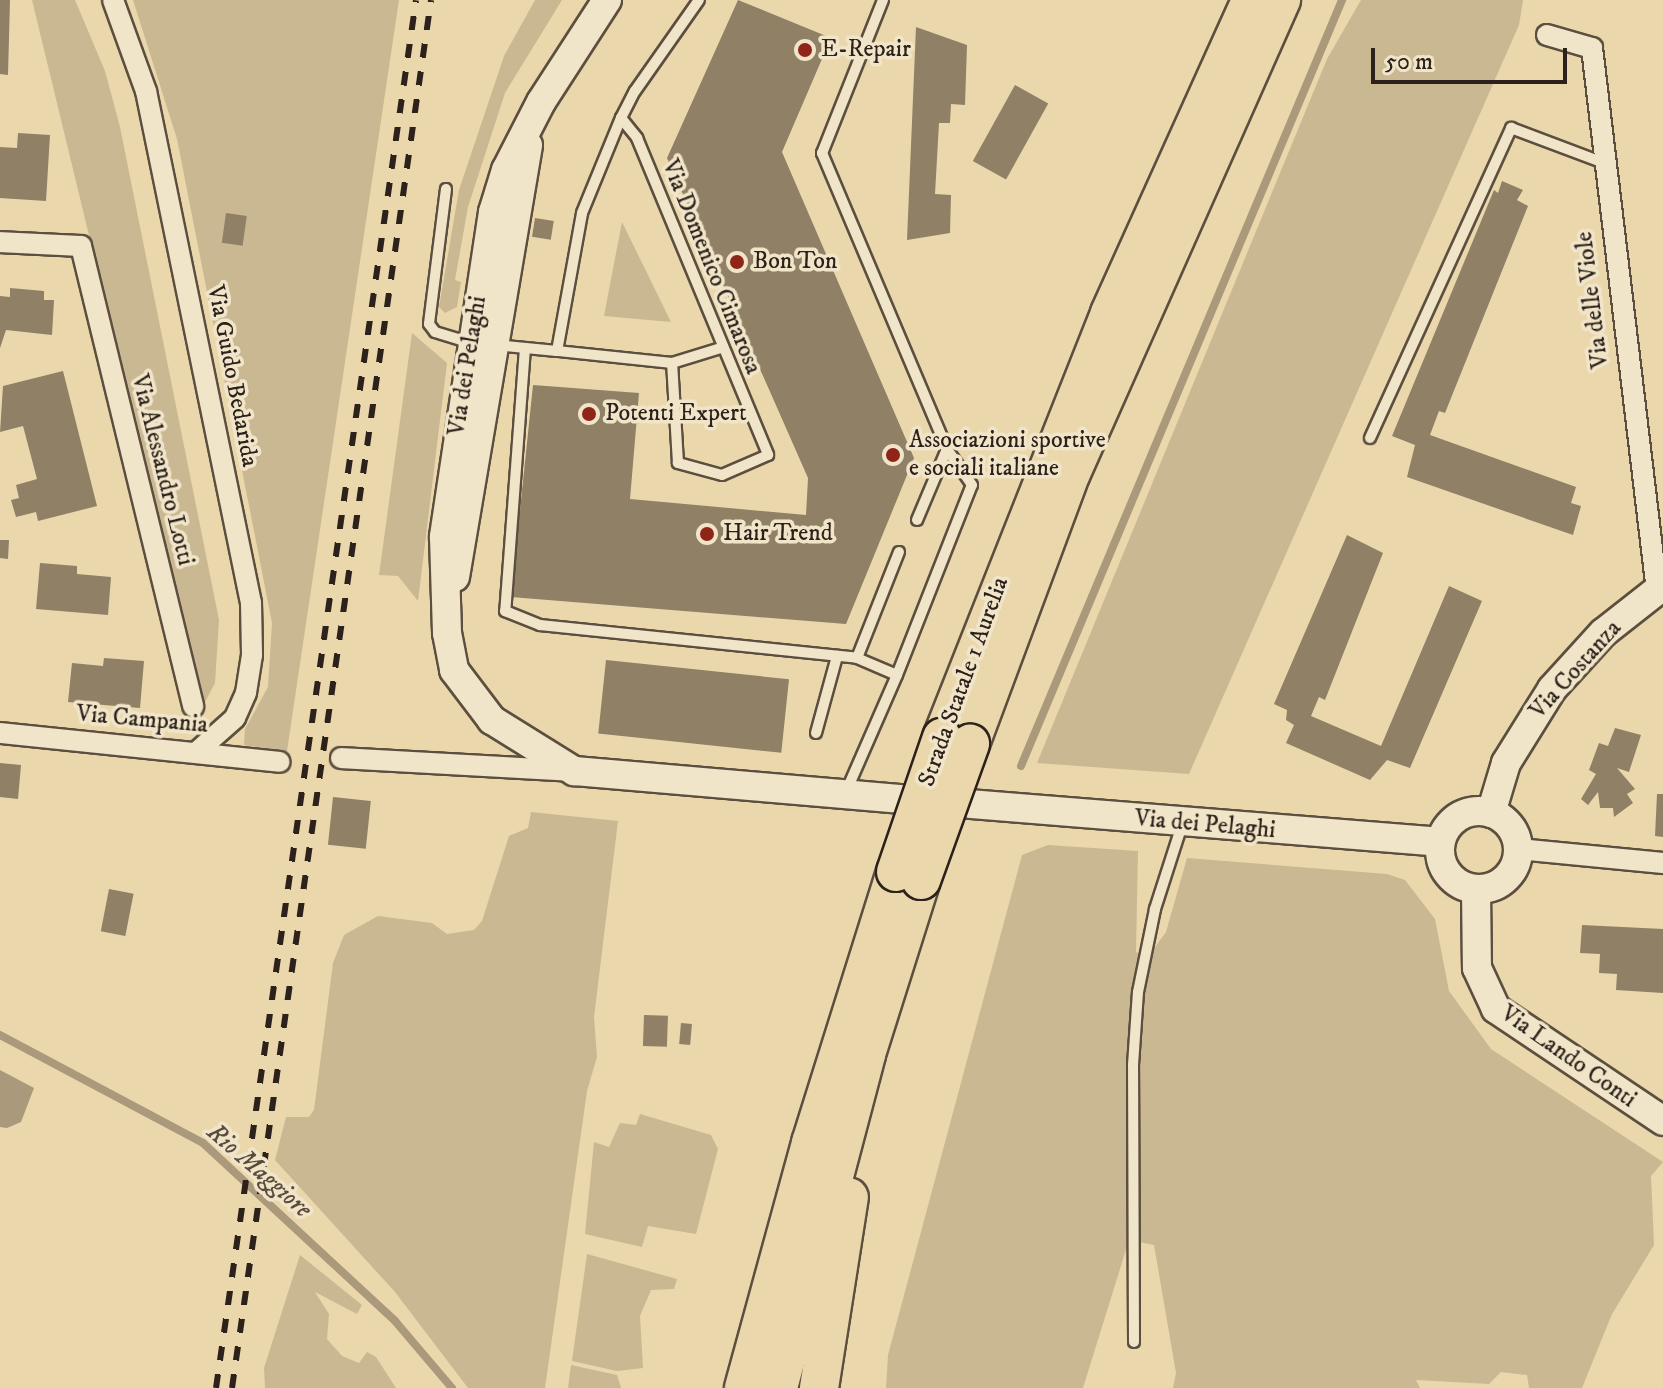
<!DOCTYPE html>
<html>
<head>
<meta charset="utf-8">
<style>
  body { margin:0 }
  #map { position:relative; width:1663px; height:1388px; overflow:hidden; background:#ead7ac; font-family:"IM FELL DW Pica",serif }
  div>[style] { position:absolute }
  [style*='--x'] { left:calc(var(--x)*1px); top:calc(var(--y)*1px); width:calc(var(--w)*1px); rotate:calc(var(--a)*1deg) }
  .green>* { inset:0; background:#cab893 }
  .water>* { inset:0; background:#aa997b }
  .stream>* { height:8px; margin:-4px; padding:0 4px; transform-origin:4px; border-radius:4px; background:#aa997b }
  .building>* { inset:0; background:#8f8066; transform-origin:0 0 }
  .roads { filter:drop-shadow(2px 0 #5c4f3f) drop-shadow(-2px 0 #5c4f3f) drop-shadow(0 2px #5c4f3f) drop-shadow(0 -2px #5c4f3f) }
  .lane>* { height:10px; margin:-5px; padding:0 5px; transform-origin:5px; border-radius:5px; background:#f1e5c9 }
  .street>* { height:20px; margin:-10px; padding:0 10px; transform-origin:10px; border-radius:10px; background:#f1e5c9 }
  .secondary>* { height:28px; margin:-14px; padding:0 14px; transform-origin:14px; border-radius:14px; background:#f1e5c9 }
  .secondary>.ring { margin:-14px; padding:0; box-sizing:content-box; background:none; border:28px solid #f1e5c9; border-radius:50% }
  .highway>* { height:38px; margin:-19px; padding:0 19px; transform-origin:19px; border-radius:19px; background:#ead7ac }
  .rail>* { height:6px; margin-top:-3px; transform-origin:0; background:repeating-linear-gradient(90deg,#2d221b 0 14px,transparent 0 28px) }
  .bridges { filter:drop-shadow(2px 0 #2d221b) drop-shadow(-2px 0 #2d221b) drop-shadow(0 2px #2d221b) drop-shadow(0 -2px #2d221b) }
  .highway-bridge>* { height:38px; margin:-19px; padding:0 19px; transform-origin:19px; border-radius:19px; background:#ead7ac }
  .dots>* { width:22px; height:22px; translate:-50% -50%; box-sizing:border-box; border:4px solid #f1e5c9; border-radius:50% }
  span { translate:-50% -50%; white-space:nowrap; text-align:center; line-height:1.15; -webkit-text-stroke:7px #f1e5c9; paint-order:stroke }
  .poi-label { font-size:24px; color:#2d221b }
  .left { translate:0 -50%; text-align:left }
  .street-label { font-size:24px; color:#2d221b }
  .water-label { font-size:26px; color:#594c3d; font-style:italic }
  .scale { position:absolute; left:1371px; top:48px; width:196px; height:36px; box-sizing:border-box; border:4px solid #2d221b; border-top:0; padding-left:10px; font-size:24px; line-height:28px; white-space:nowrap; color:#2d221b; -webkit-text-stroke:6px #f1e5c9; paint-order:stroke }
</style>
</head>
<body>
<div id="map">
  <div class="green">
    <div style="clip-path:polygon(32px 0,75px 0,105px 71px,120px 127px,219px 620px,215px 683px,203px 706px)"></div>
    <div style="clip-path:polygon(133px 0,399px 0,287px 751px,244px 745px,245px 729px,268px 687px,272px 623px,177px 139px)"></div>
    <div style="clip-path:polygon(535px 0,562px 0,505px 93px,468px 207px,455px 280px,461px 282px,457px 307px,445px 313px,439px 307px,459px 190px,504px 56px)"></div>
    <div style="clip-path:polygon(1361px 0,1523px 0,1519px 25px,1189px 774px,1037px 763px,1327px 59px)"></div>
    <div style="clip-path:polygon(622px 222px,671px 322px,604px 316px)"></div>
    <div style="clip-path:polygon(412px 333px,447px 363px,418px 601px,398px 576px,379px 575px)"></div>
    <div style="clip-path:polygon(531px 812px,618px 821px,594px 1017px,597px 1057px,587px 1091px,545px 1388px,468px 1388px,395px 1292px,275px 1160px,286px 1117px,309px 1117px,314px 1110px,333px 963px,344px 935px,378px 916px,432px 923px,447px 934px,474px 930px,482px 921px,509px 836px,528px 828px)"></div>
    <div style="clip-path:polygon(1048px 845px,1138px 851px,1136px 952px,1141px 955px,1150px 954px,1166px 932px,1187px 858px,1387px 874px,1405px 880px,1435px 919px,1449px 991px,1491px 1049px,1663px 1162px,1651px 1176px,1654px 1245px,1612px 1314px,1582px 1388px,1529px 1388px,1527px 1375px,1501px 1372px,1489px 1384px,1416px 1380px,1420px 1388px,1173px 1388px,1176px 1373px,1154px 1245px,1129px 1240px,1083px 1388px,886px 1388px,888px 1355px,1022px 855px)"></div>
    <div style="clip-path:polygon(640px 1114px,711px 1135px,718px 1149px,696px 1234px,648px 1226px,642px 1247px,585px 1234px,594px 1142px,609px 1147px,620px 1123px,636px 1125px)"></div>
    <div style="clip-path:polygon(587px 1254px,677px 1279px,674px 1289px,651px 1290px,640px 1316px,643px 1368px,617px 1371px,572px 1361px)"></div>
    <div style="clip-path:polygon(300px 1255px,362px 1305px,357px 1314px,315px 1292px,329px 1314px,327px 1339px,342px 1356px,359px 1363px,367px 1352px,376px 1357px,396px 1388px,265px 1388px,264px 1368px)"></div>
    <div style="clip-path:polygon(571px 1365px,617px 1375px,621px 1388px,568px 1388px)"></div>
  </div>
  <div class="water">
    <div style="clip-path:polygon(0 1070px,34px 1088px,21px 1122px,7px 1128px,0 1127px)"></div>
  </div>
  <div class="stream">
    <div style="--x:1021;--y:766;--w:831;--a:-67.26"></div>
    <div style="--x:0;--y:1035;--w:230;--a:28"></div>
    <div style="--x:203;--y:1143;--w:262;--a:42.8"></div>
    <div style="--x:395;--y:1321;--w:88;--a:49.6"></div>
  </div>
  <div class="building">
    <div style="clip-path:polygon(0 0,10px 0,8px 75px,0 74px)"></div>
    <div style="clip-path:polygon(738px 0,831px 38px,782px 152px,914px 458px,846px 624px,511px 597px,533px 385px,639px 393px,630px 499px,806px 515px,808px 478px,667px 158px)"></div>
    <div style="clip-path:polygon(916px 27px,967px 45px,965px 105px,951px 104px,950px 123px,939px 123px,935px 194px,951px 195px,950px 233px,907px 240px)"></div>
    <div style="left:1015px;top:85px;width:38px;height:87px;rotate:29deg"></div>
    <div style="clip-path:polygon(18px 133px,50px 135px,46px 201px,0 198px,0 147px,17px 148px)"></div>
    <div style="clip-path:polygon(1502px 181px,1523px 190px,1517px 200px,1528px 206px,1445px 413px,1439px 411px,1430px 435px,1576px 487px,1571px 503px,1581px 506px,1573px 535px,1407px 477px,1415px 445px,1392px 436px,1494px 190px,1498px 193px)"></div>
    <div style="left:226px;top:213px;width:21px;height:30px;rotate:8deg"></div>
    <div style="left:535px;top:218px;width:19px;height:19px;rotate:9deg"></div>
    <div style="clip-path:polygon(10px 288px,44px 291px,44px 300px,54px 300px,52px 335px,6px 330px,0 348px,0 296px,10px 297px)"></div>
    <div style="clip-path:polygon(63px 371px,97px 506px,38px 521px,36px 512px,16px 517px,11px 500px,19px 498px,16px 485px,37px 479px,23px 426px,0 432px,3px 386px)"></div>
    <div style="clip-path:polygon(1347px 535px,1383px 553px,1325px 700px,1319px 697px,1311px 716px,1381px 746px,1449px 586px,1482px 601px,1410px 768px,1387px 760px,1370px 780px,1286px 743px,1294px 725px,1286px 720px,1287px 710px,1274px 704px)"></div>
    <div style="clip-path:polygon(0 540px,9px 540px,8px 559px,0 558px)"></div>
    <div style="clip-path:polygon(40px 563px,77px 566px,77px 574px,111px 577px,108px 615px,36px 609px)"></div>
    <div style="clip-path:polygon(104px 658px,144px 661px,140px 708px,68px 702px,72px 663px,103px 666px)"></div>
    <div style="left:606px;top:660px;width:184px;height:74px;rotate:6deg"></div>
    <div style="clip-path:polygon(1615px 728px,1641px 735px,1629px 772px,1617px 768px,1635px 789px,1627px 794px,1633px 803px,1614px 817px,1613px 808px,1600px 808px,1598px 792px,1588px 805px,1581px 799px,1596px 774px,1589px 770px,1599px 743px,1608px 746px)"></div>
    <div style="clip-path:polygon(0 763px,21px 765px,18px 799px,0 797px)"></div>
    <div style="clip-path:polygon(1657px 794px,1663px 794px,1663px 837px,1655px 836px)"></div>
    <div style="left:333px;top:797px;width:38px;height:48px;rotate:6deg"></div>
    <div style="left:109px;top:889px;width:25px;height:43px;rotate:11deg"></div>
    <div style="clip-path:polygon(1582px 925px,1663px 929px,1663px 993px,1616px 990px,1617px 974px,1599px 973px,1600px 954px,1580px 953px)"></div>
    <div style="left:644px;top:1015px;width:24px;height:31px;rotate:2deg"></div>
    <div style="left:681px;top:1023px;width:11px;height:21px;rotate:5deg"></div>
  </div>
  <div class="roads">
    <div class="lane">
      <div style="--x:883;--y:0;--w:165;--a:111.7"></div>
      <div style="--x:822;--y:153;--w:321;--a:67.1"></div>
      <div style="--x:947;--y:449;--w:77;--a:112.9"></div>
      <div style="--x:621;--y:118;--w:26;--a:51"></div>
      <div style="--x:637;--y:138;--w:343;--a:67.5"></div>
      <div style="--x:768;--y:455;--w:50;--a:156.5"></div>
      <div style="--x:722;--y:475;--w:46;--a:-164.7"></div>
      <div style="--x:678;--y:463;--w:100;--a:-93.4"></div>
      <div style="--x:672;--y:363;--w:116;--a:-174"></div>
      <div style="--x:557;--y:351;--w:140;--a:-79.7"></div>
      <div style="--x:582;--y:213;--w:103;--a:-67.7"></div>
      <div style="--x:621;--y:118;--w:30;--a:-63"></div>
      <div style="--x:635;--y:91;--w:111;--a:-54.9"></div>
      <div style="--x:446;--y:189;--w:136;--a:97.2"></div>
      <div style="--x:429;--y:324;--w:10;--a:53"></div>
      <div style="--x:435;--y:332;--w:39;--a:17"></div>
      <div style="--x:495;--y:345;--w:62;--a:5.5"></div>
      <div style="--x:525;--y:348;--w:264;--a:94.3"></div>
      <div style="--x:505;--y:611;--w:38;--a:22"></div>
      <div style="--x:540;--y:625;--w:319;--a:5.9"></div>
      <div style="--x:857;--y:658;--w:43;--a:23"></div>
      <div style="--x:897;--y:675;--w:128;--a:113.6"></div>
      <div style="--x:672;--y:363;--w:51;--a:-17"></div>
      <div style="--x:1370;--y:438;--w:341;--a:-65.5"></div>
      <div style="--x:1511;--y:128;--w:99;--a:20.6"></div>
      <div style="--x:857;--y:658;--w:114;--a:-68.4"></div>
      <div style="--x:897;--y:675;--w:204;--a:-68.5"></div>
      <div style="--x:972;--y:485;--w:44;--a:-124.8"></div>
      <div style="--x:816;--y:733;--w:80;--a:-74.7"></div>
      <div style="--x:1134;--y:1342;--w:277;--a:-90.2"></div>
      <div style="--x:1133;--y:1065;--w:73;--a:-86.1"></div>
      <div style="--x:1138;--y:992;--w:85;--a:-78.4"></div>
      <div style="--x:1155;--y:909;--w:88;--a:-72.2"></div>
    </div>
    <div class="street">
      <div style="--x:113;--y:0;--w:97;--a:70.1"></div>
      <div style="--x:146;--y:91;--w:523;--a:78.41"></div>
      <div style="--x:251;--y:603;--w:52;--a:88.9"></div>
      <div style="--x:252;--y:655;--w:38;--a:99"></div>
      <div style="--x:246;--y:693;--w:27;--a:114"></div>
      <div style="--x:235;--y:718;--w:48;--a:138.4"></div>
      <div style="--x:1547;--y:35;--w:47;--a:16.1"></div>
      <div style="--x:1592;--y:48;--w:547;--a:83.17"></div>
      <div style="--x:0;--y:242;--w:81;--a:2.8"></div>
      <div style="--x:81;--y:246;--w:474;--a:76.3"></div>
      <div style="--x:0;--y:733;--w:281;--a:5.9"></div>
      <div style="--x:341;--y:758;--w:233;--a:3.2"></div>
      <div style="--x:1518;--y:849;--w:146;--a:5.5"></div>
    </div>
    <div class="secondary">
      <div style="--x:607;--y:0;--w:121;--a:122.9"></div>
      <div style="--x:541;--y:102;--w:76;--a:117.2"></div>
      <div style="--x:506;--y:170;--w:44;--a:107.2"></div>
      <div style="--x:493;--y:212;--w:329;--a:98.6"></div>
      <div style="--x:444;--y:537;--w:96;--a:88.2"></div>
      <div style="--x:447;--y:633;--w:38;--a:79"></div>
      <div style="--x:454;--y:670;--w:63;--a:52.8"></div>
      <div style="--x:492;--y:720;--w:97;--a:31.9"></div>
      <div style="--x:574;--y:771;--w:330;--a:4.9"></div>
      <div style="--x:455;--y:577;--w:438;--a:-80.4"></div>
      <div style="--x:970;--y:804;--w:472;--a:4.6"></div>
      <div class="ring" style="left:1440px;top:811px;width:50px;height:50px"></div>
      <div style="--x:1491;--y:813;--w:52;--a:-73.3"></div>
      <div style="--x:1506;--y:763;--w:87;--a:-58.1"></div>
      <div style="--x:1552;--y:689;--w:76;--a:-47.7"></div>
      <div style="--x:1603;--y:633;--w:76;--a:-38.1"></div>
      <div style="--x:1476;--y:890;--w:78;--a:89.3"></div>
      <div style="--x:1477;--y:968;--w:45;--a:65.1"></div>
      <div style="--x:1496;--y:1009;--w:201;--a:33.8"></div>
    </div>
    <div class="highway">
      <div style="--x:942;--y:738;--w:457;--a:-68.4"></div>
      <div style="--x:1110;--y:313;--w:343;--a:-65.7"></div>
      <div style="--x:970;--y:744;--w:289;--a:-69.6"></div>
      <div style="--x:1071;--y:473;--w:518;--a:-66.06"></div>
      <div style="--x:744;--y:1388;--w:254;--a:-74.7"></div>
      <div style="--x:811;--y:1143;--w:284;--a:-72.6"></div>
      <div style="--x:778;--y:1388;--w:345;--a:-75.2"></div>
      <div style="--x:866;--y:1054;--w:182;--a:-72.5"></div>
      <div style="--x:819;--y:1388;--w:193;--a:-81.1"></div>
    </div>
  </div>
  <div class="rail">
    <div style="--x:216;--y:1388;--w:1402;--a:-81.8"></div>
    <div style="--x:232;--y:1388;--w:1402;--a:-81.84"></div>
  </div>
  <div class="bridges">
    <div class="highway-bridge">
      <div style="--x:896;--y:872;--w:142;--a:-71.1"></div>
      <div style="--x:921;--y:880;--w:145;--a:-70.2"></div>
    </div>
  </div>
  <div class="dots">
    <div style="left:805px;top:50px;background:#8f2418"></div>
    <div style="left:737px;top:262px;background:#8f2418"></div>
    <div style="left:589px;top:414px;background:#8f2418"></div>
    <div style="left:893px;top:455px;background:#8f2418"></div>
    <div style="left:707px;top:534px;background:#8f2418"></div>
  </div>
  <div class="poi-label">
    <span class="left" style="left:821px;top:50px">E-Repair</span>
    <span class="left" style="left:753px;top:262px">Bon Ton</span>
    <span class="left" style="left:605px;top:414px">Potenti Expert</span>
    <span class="left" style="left:909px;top:455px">Associazioni sportive<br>e sociali italiane</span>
    <span class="left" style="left:723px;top:534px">Hair Trend</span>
  </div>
  <div class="street-label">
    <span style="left:711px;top:267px;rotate:68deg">Via Domenico Cimarosa</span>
    <span style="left:1593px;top:300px;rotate:-97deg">Via delle Viole</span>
    <span style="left:468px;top:366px;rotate:-81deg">Via dei Pelaghi</span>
    <span style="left:232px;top:376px;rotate:79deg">Via Guido Bedarida</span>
    <span style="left:162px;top:470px;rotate:76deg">Via Alessandro Lotti</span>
    <span style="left:1576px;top:670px;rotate:-48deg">Via Costanza</span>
    <span style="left:964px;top:682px;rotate:-70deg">Strada Statale 1 Aurelia</span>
    <span style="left:142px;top:720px;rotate:5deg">Via Campania</span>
    <span style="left:1205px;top:825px;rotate:5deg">Via dei Pelaghi</span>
    <span style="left:1568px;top:1057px;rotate:35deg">Via Lando Conti</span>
  </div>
  <div class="water-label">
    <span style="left:259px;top:1171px;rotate:41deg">Rio Maggiore</span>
  </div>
  <div class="scale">50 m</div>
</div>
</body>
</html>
